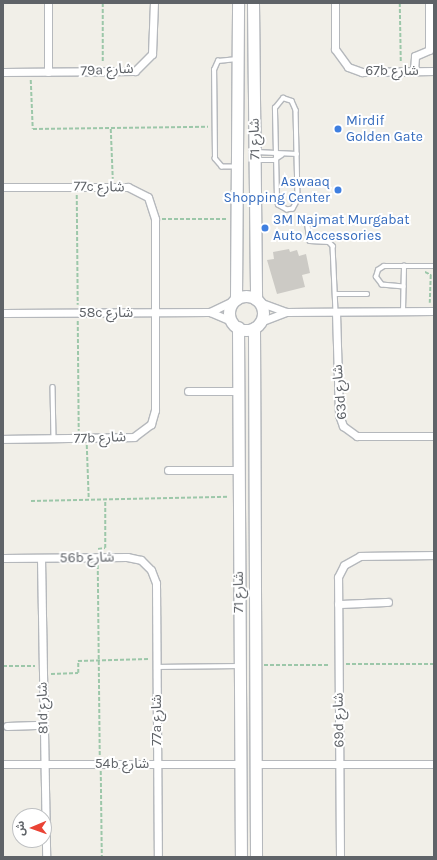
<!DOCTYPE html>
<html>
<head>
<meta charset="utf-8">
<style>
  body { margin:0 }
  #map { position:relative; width:437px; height:860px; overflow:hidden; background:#f1efe8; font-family:Karla,"Noto Sans Arabic",sans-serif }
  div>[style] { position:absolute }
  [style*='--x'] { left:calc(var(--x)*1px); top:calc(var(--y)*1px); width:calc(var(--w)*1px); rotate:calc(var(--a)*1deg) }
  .building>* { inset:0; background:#cccac5 }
  .path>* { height:1.5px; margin-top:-0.75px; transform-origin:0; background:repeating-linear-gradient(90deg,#9cc7a9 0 4px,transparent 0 6px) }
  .roads { filter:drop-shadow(1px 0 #b5b8bc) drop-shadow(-1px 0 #b5b8bc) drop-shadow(0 1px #b5b8bc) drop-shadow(0 -1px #b5b8bc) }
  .lane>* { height:3.5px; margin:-1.75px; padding:0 1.75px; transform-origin:1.75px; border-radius:1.75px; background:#fff }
  .street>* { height:7px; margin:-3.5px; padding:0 3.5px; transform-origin:3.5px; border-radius:3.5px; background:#fff }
  .secondary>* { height:11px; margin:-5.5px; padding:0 5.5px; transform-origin:5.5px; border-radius:5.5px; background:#fff }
  .secondary>.ring { margin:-5.5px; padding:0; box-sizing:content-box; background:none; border:11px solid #fff; border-radius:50% }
  .dots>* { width:11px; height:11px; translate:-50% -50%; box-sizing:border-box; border:2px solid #fff; border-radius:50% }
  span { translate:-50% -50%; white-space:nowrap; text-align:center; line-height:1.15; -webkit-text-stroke:4px #fff; paint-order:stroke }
  .street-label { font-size:14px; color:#5f6368 }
  .shop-label { font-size:14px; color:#366cbe }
  .left { translate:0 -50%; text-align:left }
  .right { translate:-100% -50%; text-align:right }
  .frame { position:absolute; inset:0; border:4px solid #5f6368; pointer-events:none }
  .north { position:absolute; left:12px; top:808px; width:40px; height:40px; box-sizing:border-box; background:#fff; border:1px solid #bfc1c3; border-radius:50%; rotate:268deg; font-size:11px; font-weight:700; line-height:16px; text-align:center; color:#5f6368 }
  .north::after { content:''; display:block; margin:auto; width:14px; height:18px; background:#ea4335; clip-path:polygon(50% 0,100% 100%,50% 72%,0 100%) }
</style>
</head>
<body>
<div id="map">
  <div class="building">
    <div style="clip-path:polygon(289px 249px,290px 252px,297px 250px,299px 256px,306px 254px,310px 273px,302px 275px,305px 287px,277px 294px,267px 260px,274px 259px,273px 252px)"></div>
  </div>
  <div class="path">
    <div style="--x:103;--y:3;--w:60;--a:90"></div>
    <div style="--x:400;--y:3;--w:60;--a:89"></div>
    <div style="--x:31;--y:80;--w:49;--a:87.7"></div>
    <div style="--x:33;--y:129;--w:175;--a:-0.7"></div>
    <div style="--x:111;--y:129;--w:50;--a:87.7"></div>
    <div style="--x:77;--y:195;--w:110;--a:89.5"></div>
    <div style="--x:162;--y:219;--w:65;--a:0"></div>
    <div style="--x:425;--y:272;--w:7;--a:27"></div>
    <div style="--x:431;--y:275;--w:28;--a:92"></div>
    <div style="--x:78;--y:321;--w:110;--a:89.5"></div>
    <div style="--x:87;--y:445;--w:54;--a:87.9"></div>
    <div style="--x:31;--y:501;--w:198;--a:-1.2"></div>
    <div style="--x:98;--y:549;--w:7;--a:-8"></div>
    <div style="--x:105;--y:548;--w:49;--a:-90"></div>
    <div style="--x:98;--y:565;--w:192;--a:89.4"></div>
    <div style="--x:346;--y:664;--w:88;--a:0"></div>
    <div style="--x:264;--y:665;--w:66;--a:0"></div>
    <div style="--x:3;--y:666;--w:32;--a:0"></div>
    <div style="--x:51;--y:674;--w:27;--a:-2"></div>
    <div style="--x:78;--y:673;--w:12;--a:-90"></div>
    <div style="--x:78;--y:661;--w:71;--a:-1.6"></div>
    <div style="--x:101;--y:771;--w:86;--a:89.3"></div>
  </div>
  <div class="roads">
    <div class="lane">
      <div style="--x:283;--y:98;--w:9;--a:18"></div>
      <div style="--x:292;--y:101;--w:10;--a:66"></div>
      <div style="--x:296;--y:110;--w:90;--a:88.7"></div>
      <div style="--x:298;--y:200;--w:10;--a:119"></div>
      <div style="--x:293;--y:209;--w:6;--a:171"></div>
      <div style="--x:287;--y:210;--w:10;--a:-151"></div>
      <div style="--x:278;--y:205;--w:6;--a:-99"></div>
      <div style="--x:277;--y:199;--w:91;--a:-91.3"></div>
      <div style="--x:275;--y:108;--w:13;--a:-51"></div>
      <div style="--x:256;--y:152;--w:41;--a:2.8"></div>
      <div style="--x:256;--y:160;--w:18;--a:0"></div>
      <div style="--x:274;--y:160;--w:9;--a:-32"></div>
      <div style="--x:236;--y:167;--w:14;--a:180"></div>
      <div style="--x:222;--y:167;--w:11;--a:-131"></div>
      <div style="--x:215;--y:159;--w:89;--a:-90.6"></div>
      <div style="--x:214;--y:70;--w:10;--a:-66"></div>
      <div style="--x:218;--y:61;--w:19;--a:-6"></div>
      <div style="--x:307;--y:220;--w:21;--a:82"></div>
      <div style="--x:310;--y:241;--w:19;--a:3"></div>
      <div style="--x:329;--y:242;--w:6;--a:45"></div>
      <div style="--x:333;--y:246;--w:66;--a:87.4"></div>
      <div style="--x:404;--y:287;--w:22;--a:-175"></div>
      <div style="--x:382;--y:285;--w:10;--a:-127"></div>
      <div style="--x:376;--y:277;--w:7;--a:-74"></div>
      <div style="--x:378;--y:270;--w:7;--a:-34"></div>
      <div style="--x:384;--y:266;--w:50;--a:0"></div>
      <div style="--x:335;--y:294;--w:32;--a:0"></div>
      <div style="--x:403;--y:311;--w:45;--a:-88.7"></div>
      <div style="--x:53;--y:387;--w:51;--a:88.9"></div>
      <div style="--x:156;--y:667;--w:83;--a:-0.7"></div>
    </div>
    <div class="street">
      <div style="--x:48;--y:3;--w:69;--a:90"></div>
      <div style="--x:335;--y:3;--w:46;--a:90"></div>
      <div style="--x:335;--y:49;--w:22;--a:54"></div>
      <div style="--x:348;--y:67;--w:15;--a:20"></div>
      <div style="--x:362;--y:72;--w:72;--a:-0.8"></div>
      <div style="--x:414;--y:71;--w:15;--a:-86"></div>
      <div style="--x:415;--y:56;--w:15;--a:-23"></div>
      <div style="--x:429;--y:50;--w:47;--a:-90"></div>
      <div style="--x:3;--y:72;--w:132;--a:-0.4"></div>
      <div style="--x:135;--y:71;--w:24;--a:-45"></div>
      <div style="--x:152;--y:54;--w:51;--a:-87.8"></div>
      <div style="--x:3;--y:187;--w:125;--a:0"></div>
      <div style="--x:128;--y:187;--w:22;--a:27"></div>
      <div style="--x:148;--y:197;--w:23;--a:72"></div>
      <div style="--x:155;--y:219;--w:191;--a:90"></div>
      <div style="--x:155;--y:410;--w:15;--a:106"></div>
      <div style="--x:151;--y:424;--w:21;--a:143"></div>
      <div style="--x:134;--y:437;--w:131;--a:179.1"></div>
      <div style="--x:259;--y:302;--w:29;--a:20"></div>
      <div style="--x:286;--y:312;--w:148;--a:-0.4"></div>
      <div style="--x:210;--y:312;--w:25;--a:-26"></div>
      <div style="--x:336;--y:312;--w:103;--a:88.3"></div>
      <div style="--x:339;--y:415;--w:12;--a:70"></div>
      <div style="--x:343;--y:426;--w:17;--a:36"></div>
      <div style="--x:357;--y:436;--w:77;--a:0"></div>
      <div style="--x:3;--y:313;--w:207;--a:-0.3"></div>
      <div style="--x:210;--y:312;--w:23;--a:23"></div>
      <div style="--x:260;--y:322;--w:28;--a:-21"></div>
      <div style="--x:188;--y:391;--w:51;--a:0"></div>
      <div style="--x:168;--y:470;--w:71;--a:0"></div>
      <div style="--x:3;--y:558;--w:124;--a:-0.5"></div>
      <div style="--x:127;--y:557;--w:14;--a:12"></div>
      <div style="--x:141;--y:560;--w:14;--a:45"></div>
      <div style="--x:151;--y:570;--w:14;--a:69"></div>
      <div style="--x:156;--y:583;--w:274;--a:89.6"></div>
      <div style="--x:41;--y:558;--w:299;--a:89"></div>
      <div style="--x:338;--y:604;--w:50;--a:-2.3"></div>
      <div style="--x:7;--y:726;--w:36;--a:-2"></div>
      <div style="--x:3;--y:764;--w:237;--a:0"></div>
      <div style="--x:256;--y:764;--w:178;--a:0"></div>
      <div style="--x:340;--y:857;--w:280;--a:-90.4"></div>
      <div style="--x:338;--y:577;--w:13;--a:-63"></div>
      <div style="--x:344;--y:565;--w:18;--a:-29"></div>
      <div style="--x:360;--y:556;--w:74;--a:-0.8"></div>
    </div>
    <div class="secondary">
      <div style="--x:253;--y:3;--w:296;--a:89.4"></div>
      <div class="ring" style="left:229px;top:296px;width:23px;height:23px"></div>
      <div style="--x:236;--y:299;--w:296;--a:-89.6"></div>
      <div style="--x:238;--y:327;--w:530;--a:89.68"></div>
      <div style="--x:254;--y:328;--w:529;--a:89.78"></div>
    </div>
  </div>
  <div class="dots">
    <div style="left:338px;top:129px;background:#3f7fe0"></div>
    <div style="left:338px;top:190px;background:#3f7fe0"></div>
    <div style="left:265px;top:228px;background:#3f7fe0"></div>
  </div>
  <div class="street-label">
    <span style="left:107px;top:70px;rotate:-3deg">79a شارع</span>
    <span style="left:392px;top:71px">67b شارع</span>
    <span style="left:255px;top:139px;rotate:-91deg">شارع 71</span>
    <span style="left:99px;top:187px;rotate:1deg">77c شارع</span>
    <span style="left:106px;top:313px">58c شارع</span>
    <span style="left:340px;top:392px;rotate:-95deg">63d شارع</span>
    <span style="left:100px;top:438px;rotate:-2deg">77b شارع</span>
    <span style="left:87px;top:558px;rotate:-1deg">56b شارع</span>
    <span style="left:239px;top:592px;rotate:-90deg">شارع 71</span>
    <span style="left:43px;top:708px;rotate:-91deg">81d شارع</span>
    <span style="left:157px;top:720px;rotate:-90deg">77a شارع</span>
    <span style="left:339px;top:720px;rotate:-91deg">69d شارع</span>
    <span style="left:122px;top:764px">54b شارع</span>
  </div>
  <div class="shop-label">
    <span class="left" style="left:346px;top:129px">Mirdif<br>Golden Gate</span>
    <span class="right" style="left:330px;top:190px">Aswaaq<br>Shopping Center</span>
    <span class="left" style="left:273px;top:228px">3M Najmat Murgabat<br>Auto Accessories</span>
  </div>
  <div class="frame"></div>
  <div class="north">ش</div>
</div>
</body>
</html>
